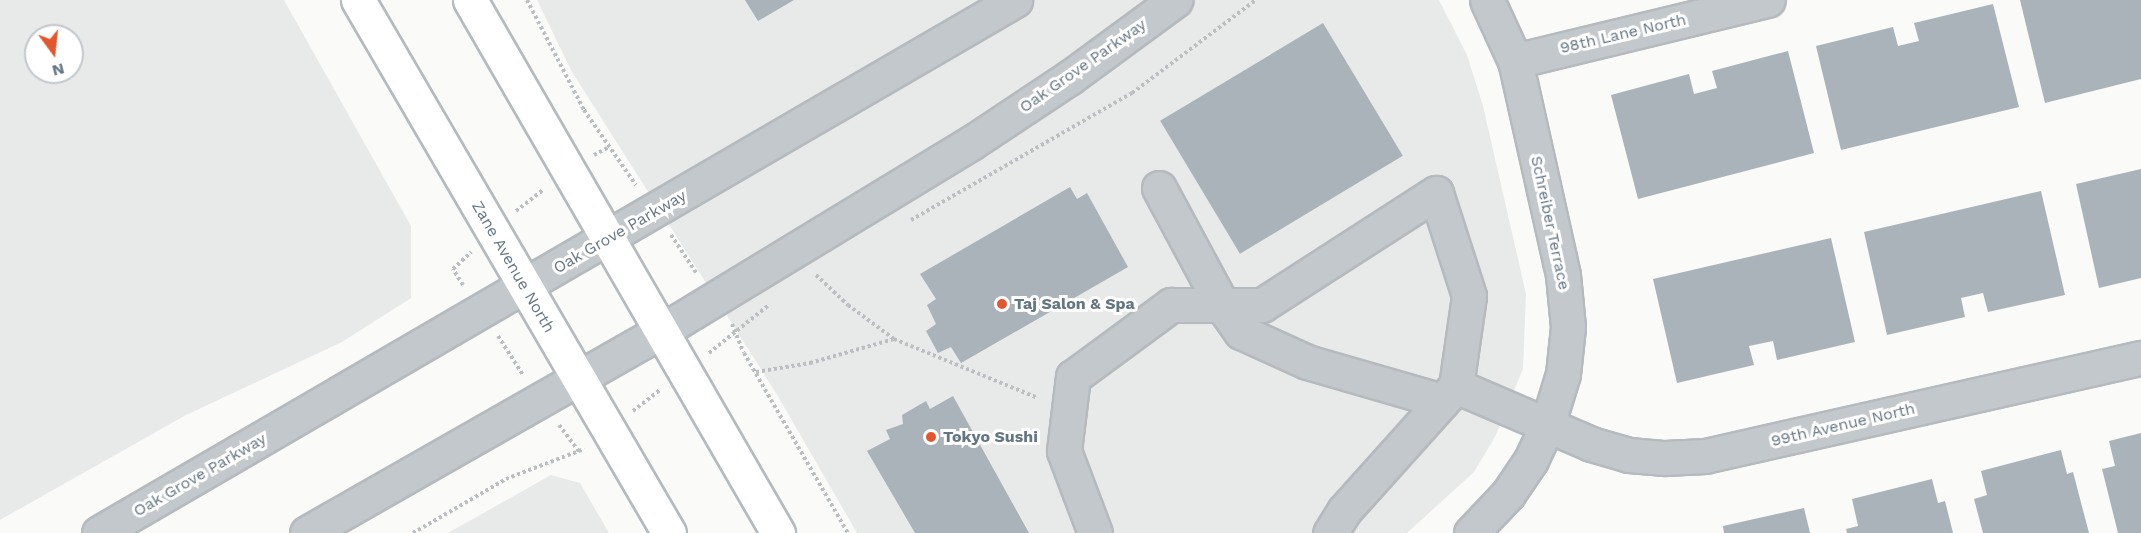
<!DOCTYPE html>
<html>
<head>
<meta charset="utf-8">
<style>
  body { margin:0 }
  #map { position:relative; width:2141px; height:533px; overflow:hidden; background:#fafaf8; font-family:"Work Sans",sans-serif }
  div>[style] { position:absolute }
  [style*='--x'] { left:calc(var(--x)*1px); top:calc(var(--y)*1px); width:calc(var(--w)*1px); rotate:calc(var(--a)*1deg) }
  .built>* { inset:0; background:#e8e9e9 }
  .building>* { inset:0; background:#aab3b9; transform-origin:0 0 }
  .path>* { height:4px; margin-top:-2px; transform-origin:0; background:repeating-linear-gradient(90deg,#bbbfc2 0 3px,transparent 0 6px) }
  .roads { filter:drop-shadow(2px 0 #b5babe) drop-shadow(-2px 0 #b5babe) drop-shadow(0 2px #b5babe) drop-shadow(0 -2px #b5babe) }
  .minor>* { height:33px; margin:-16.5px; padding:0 16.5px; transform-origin:16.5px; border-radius:16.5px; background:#c3c8cc }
  .major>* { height:33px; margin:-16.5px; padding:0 16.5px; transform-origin:16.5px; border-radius:16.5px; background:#fff }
  .dots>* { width:16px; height:16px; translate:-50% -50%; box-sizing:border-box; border:3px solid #fff; border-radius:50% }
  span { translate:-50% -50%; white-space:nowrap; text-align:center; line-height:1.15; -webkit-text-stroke:6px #fff; paint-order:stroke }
  .street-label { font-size:16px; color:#657683 }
  .poi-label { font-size:16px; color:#657683; font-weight:700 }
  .left { translate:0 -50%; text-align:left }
  .north { position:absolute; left:24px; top:24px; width:60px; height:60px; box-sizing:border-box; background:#fff; border:2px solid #c1c8cd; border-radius:50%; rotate:165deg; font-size:16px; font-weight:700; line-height:24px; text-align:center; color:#657683 }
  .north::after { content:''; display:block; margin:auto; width:21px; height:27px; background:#e4572e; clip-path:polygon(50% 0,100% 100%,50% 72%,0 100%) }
</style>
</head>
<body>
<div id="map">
  <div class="built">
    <div style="clip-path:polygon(evenodd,0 0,284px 0,411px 226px,411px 298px,342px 342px,186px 415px,0 520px,0 0,36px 36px,72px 36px,72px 72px,36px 72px,36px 36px)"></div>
    <div style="clip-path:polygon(537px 0,1439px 0,1467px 55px,1483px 106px,1526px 294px,1523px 369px,1495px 437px,1474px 472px,1407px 533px,857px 533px,776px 393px,572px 72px)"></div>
    <div style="clip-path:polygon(551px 475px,580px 483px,609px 533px,448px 533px)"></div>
  </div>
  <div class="building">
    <div style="clip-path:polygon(745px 0,794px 0,758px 21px)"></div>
    <div style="clip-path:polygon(2020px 0,2141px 0,2141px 79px,2045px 103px)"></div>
    <div style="clip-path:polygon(1993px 4px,2019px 107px,1841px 150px,1816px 46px,1893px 27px,1898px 46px,1919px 41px,1914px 23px)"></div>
    <div style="left:1323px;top:23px;width:155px;height:190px;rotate:59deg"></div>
    <div style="clip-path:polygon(1788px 51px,1814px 153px,1638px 199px,1611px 95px,1689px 74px,1694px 94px,1717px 88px,1712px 71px)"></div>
    <div style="clip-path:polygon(2141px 169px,2141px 278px,2099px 288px,2076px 184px)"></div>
    <div style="clip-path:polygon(1070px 187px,1077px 199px,1087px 193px,1128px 267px,961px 363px,951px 347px,938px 353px,926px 331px,936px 324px,927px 305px,936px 299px,920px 274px)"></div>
    <div style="clip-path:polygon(2041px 191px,2065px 295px,1988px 312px,1983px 293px,1961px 298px,1965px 317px,1887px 335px,1864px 232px)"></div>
    <div style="clip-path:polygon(1831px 238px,1855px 342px,1777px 360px,1773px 341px,1749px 346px,1754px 365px,1677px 383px,1653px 279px)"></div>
    <div style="clip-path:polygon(953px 396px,1029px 533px,915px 533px,867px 451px,890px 439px,886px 430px,903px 424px,902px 415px,926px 401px,930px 409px)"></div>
    <div style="clip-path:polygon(2141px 433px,2141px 533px,2118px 533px,2102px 469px,2115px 466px,2109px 441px)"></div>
    <div style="clip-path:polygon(2061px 450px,2067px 474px,2073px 472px,2089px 533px,1983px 533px,1974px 499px,1987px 495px,1981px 471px)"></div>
    <div style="clip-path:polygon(1932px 479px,1938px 503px,1945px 501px,1953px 533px,1847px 533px,1846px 529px,1858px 526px,1852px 499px)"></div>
    <div style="clip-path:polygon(1804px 508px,1810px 533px,1724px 533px,1723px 526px)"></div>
  </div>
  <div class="path">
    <div style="--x:527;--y:0;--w:124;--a:62.6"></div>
    <div style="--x:584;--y:110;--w:91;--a:55.3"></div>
    <div style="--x:594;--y:155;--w:17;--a:-28"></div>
    <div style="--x:516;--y:211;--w:34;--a:-38"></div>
    <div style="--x:911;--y:220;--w:255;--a:-29.9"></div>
    <div style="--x:1132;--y:93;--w:155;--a:-36.9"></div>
    <div style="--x:671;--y:235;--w:47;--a:56.3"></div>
    <div style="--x:816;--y:275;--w:44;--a:43.2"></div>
    <div style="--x:848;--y:305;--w:57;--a:36.5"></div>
    <div style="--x:463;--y:285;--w:19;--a:-122"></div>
    <div style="--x:453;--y:269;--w:25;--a:-43"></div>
    <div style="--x:732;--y:324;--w:31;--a:68"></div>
    <div style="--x:744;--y:353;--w:208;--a:60"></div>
    <div style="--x:498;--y:336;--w:46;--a:57.3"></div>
    <div style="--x:709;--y:353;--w:77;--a:-38.7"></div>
    <div style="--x:756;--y:372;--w:55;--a:-9.5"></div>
    <div style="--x:810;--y:363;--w:87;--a:-15.9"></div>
    <div style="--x:894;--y:339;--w:156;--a:22.3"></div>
    <div style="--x:633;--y:411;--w:34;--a:-38"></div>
    <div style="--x:559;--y:425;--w:34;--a:53"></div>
    <div style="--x:413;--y:533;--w:108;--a:-30.1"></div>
    <div style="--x:506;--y:479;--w:84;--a:-21"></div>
  </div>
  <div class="roads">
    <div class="minor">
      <div style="--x:1515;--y:61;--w:260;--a:-13.6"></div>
      <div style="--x:1159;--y:188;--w:133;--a:61.7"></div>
      <div style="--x:1222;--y:305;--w:33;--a:55"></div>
      <div style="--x:1241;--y:332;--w:72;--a:24.4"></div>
      <div style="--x:1307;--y:362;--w:141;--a:16.1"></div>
      <div style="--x:1456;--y:386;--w:147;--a:23.2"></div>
      <div style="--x:1591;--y:444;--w:40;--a:16"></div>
      <div style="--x:1629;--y:455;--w:36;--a:5"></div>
      <div style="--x:1665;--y:458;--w:40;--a:-2.9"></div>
      <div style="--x:1705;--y:456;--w:447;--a:-12.7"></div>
      <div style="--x:99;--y:533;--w:1060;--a:-30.19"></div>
      <div style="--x:307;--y:533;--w:406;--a:-29.7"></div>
      <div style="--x:660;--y:332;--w:364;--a:-31.3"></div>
      <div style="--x:971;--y:143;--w:118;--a:-33.6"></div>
      <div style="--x:1069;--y:78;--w:132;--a:-36.3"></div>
      <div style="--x:1095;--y:533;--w:88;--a:-110.7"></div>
      <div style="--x:1064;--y:451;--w:75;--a:-83.1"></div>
      <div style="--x:1073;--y:377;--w:122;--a:-36.3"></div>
      <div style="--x:1171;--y:305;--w:91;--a:0"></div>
      <div style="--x:1262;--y:305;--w:207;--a:-32.8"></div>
      <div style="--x:1436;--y:193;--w:108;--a:72.2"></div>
      <div style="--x:1469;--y:296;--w:91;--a:98.2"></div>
      <div style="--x:1456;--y:386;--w:168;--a:131.9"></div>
      <div style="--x:1344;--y:511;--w:26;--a:122"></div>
      <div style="--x:1471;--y:533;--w:54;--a:-46.5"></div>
      <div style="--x:1508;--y:494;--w:41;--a:-55.9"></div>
      <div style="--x:1531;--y:460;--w:38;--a:-65"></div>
      <div style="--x:1547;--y:426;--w:54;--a:-72.9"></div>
      <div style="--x:1563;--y:374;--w:47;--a:-83.9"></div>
      <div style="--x:1568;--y:327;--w:52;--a:-95.5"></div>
      <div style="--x:1563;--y:275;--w:219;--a:-102.6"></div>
      <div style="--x:1515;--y:61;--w:67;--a:-114.7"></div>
    </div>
    <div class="major">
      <div style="--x:358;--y:0;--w:617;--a:59.74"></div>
      <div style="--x:470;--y:0;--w:616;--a:59.98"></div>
    </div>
  </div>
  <div class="dots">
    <div style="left:1002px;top:304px;background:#e4572e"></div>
    <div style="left:931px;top:437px;background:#e4572e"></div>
  </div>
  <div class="street-label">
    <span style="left:1623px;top:34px;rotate:-13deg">98th Lane North</span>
    <span style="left:1083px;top:66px;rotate:-35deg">Oak Grove Parkway</span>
    <span style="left:1550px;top:223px;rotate:78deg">Schreiber Terrace</span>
    <span style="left:620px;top:232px;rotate:-30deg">Oak Grove Parkway</span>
    <span style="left:513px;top:267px;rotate:60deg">Zane Avenue North</span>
    <span style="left:1843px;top:425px;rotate:-13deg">99th Avenue North</span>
    <span style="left:200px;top:475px;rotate:-30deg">Oak Grove Parkway</span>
  </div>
  <div class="poi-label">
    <span class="left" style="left:1014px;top:304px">Taj Salon &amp; Spa</span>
    <span class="left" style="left:943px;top:437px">Tokyo Sushi</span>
  </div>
  <div class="north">N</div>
</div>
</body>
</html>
